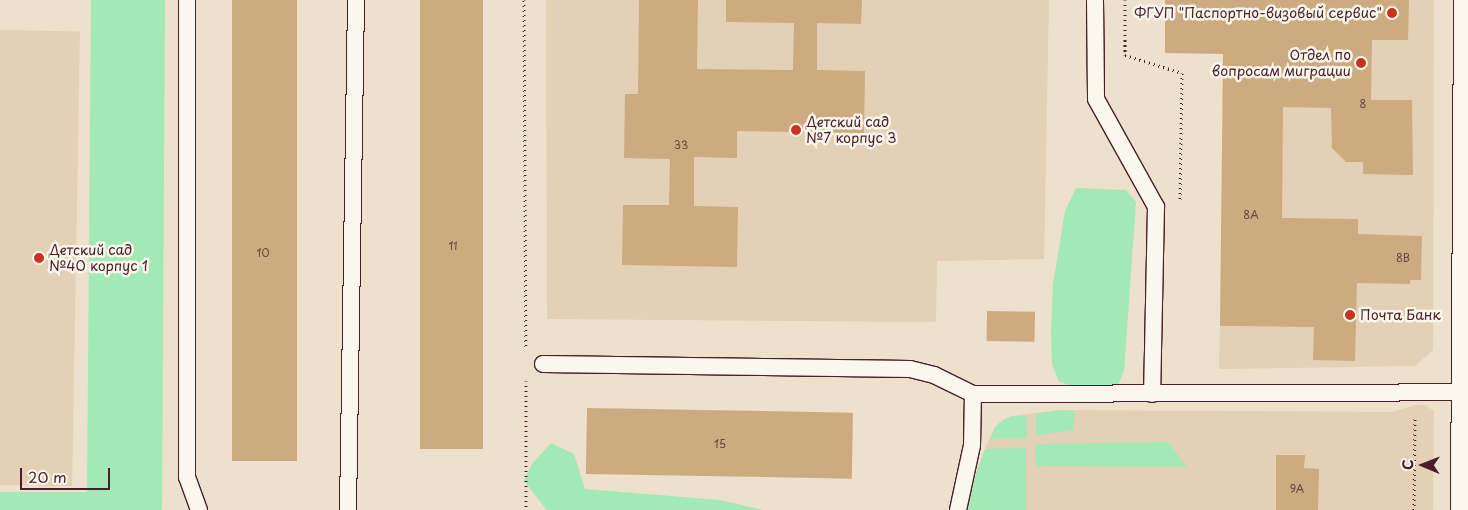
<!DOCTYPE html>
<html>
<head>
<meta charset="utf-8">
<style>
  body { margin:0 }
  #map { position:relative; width:1468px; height:510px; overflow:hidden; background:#ede0cc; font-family:"Playpen Sans",sans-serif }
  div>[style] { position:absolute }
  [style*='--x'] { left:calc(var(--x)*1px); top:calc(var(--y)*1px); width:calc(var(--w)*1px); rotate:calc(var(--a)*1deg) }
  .built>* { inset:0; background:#e3d0b5; transform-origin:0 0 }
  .green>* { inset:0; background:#a2e9b7 }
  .building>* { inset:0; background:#cdab80; transform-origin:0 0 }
  .path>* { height:3px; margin-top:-1.5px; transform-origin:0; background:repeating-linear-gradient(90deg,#4a1f2b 0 1px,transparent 0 5px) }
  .roads { filter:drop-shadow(1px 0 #4a1f2b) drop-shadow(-1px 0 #4a1f2b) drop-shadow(0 1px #4a1f2b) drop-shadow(0 -1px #4a1f2b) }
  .lane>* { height:16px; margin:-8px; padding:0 8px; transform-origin:8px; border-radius:8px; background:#fbf7ec }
  .secondary>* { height:28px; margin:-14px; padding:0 14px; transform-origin:14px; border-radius:14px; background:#fbf7ec }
  .dots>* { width:14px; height:14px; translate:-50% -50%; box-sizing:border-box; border:2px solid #fbf7ec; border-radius:50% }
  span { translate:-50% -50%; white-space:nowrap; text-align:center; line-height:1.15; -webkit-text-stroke:5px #fbf7ec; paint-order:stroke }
  .number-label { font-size:11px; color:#6b4240 }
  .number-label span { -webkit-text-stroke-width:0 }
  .poi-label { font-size:14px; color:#4a1f2b }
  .right { translate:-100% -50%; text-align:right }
  .left { translate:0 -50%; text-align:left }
  .north { position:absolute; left:1398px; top:440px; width:50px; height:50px; -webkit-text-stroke:4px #fbf7ec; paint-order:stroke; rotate:271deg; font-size:14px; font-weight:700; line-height:20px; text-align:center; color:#4a1f2b }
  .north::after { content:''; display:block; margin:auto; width:18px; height:22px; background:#4a1f2b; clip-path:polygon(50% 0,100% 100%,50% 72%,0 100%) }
  .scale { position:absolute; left:20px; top:468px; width:90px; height:22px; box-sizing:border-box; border:2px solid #4a1f2b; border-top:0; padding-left:6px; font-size:15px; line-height:18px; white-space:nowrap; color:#4a1f2b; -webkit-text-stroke:4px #fbf7ec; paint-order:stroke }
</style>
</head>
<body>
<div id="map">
  <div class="built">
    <div style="clip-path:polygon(546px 0,1049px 0,1044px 259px,937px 261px,936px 322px,547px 319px)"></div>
    <div style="clip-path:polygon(1284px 0,1434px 0,1433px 350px,1415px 366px,1219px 369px,1220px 326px,1280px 327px)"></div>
    <div style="left:0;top:30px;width:80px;height:455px;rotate:1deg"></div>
    <div style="clip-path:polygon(1416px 405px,1425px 405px,1434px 411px,1433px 510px,968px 510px,972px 486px,985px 449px,995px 427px,1003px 420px,1012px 416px,1060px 410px,1392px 412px)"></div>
  </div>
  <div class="green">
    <div style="clip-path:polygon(91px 0,165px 0,162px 510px,0 510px,0 492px,87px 492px)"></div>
    <div style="clip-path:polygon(1076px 188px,1126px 190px,1136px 202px,1124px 371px,1118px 385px,1070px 385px,1059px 382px,1052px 364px,1051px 330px,1053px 284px,1065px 211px)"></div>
    <div style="clip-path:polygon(1060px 410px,1074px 411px,1074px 430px,1036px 435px,1036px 414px)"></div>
    <div style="clip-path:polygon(1012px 416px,1027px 416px,1027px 438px,990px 439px,995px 427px,1003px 420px)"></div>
    <div style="clip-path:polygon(1168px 442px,1187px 467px,1036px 466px,1035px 444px)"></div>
    <div style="clip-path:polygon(551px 443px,574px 454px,585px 489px,720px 500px,763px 510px,547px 510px,524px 481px,532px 464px)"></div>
    <div style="clip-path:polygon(1026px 448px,1026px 510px,968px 510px,972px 486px,985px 449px)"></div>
  </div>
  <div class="building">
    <div style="left:232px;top:0;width:65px;height:461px"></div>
    <div style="left:420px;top:0;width:63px;height:449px"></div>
    <div style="clip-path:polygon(639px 0,698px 0,697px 69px,793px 70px,794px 23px,726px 22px,726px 0,862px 0,861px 24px,817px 23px,817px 70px,865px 71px,864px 133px,737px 131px,737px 158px,694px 157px,694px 206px,738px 207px,737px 267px,622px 265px,623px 205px,669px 205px,670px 159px,624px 158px,625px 94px,638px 94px)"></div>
    <div style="clip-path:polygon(1165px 0,1409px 0,1408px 40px,1372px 40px,1371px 100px,1412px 100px,1413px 175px,1363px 174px,1363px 162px,1346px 162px,1332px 148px,1331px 108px,1283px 107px,1282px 218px,1358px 219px,1358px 234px,1422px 236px,1421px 280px,1410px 280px,1410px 284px,1357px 283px,1355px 361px,1313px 360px,1314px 327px,1220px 326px,1223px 54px,1165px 53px)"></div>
    <div style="left:987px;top:311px;width:48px;height:30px;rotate:1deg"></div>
    <div style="left:587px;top:408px;width:266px;height:66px;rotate:1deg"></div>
    <div style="clip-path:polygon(1276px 455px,1305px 455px,1304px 468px,1319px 469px,1318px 510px,1276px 510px)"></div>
  </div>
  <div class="path">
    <div style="--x:524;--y:0;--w:347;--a:89.7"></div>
    <div style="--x:1125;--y:0;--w:55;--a:90"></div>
    <div style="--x:1125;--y:55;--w:60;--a:17.5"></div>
    <div style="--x:1182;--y:73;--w:127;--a:90.9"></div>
    <div style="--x:1426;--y:318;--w:8;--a:0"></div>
    <div style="--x:526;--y:381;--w:129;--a:90"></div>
    <div style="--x:1414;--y:510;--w:94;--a:-89.4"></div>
  </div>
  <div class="roads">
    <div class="lane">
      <div style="--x:187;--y:0;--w:477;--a:90"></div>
      <div style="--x:187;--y:477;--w:35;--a:70"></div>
      <div style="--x:1095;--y:0;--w:99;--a:89.4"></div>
      <div style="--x:1096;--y:99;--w:124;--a:60.9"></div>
      <div style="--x:1156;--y:207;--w:187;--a:91.2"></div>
      <div style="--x:543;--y:364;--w:367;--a:0.8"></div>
      <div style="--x:910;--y:369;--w:25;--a:14"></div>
      <div style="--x:934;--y:375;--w:43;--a:26"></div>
      <div style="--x:348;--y:510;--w:510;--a:-89.1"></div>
      <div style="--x:958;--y:510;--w:66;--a:-77.8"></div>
      <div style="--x:972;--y:445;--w:51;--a:-88.9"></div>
      <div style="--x:973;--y:394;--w:492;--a:-0.2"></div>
    </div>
    <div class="secondary">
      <div style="--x:1465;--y:510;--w:510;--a:-89.66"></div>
    </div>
  </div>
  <div class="dots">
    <div style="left:1392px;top:13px;background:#c8321e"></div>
    <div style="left:1361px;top:63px;background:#c8321e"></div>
    <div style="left:796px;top:130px;background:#c8321e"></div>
    <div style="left:39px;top:258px;background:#c8321e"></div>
    <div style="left:1350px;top:315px;background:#c8321e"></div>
  </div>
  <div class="number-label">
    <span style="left:1363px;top:104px">8</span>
    <span style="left:681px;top:145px">33</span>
    <span style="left:1251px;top:215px">8А</span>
    <span style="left:453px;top:246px">11</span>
    <span style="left:263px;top:253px">10</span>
    <span style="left:1403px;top:258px">8В</span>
    <span style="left:720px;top:444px">15</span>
    <span style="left:1297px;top:489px">9А</span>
  </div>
  <div class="poi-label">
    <span class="right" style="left:1382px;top:13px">ФГУП "Паспортно-визовый сервис"</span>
    <span class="right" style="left:1351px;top:63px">Отдел по<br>вопросам миграции</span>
    <span class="left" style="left:806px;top:130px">Детский сад<br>№7 корпус 3</span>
    <span class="left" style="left:49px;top:258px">Детский сад<br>№40 корпус 1</span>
    <span class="left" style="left:1360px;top:315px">Почта Банк</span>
  </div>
  <div class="north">С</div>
  <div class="scale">20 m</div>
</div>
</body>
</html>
